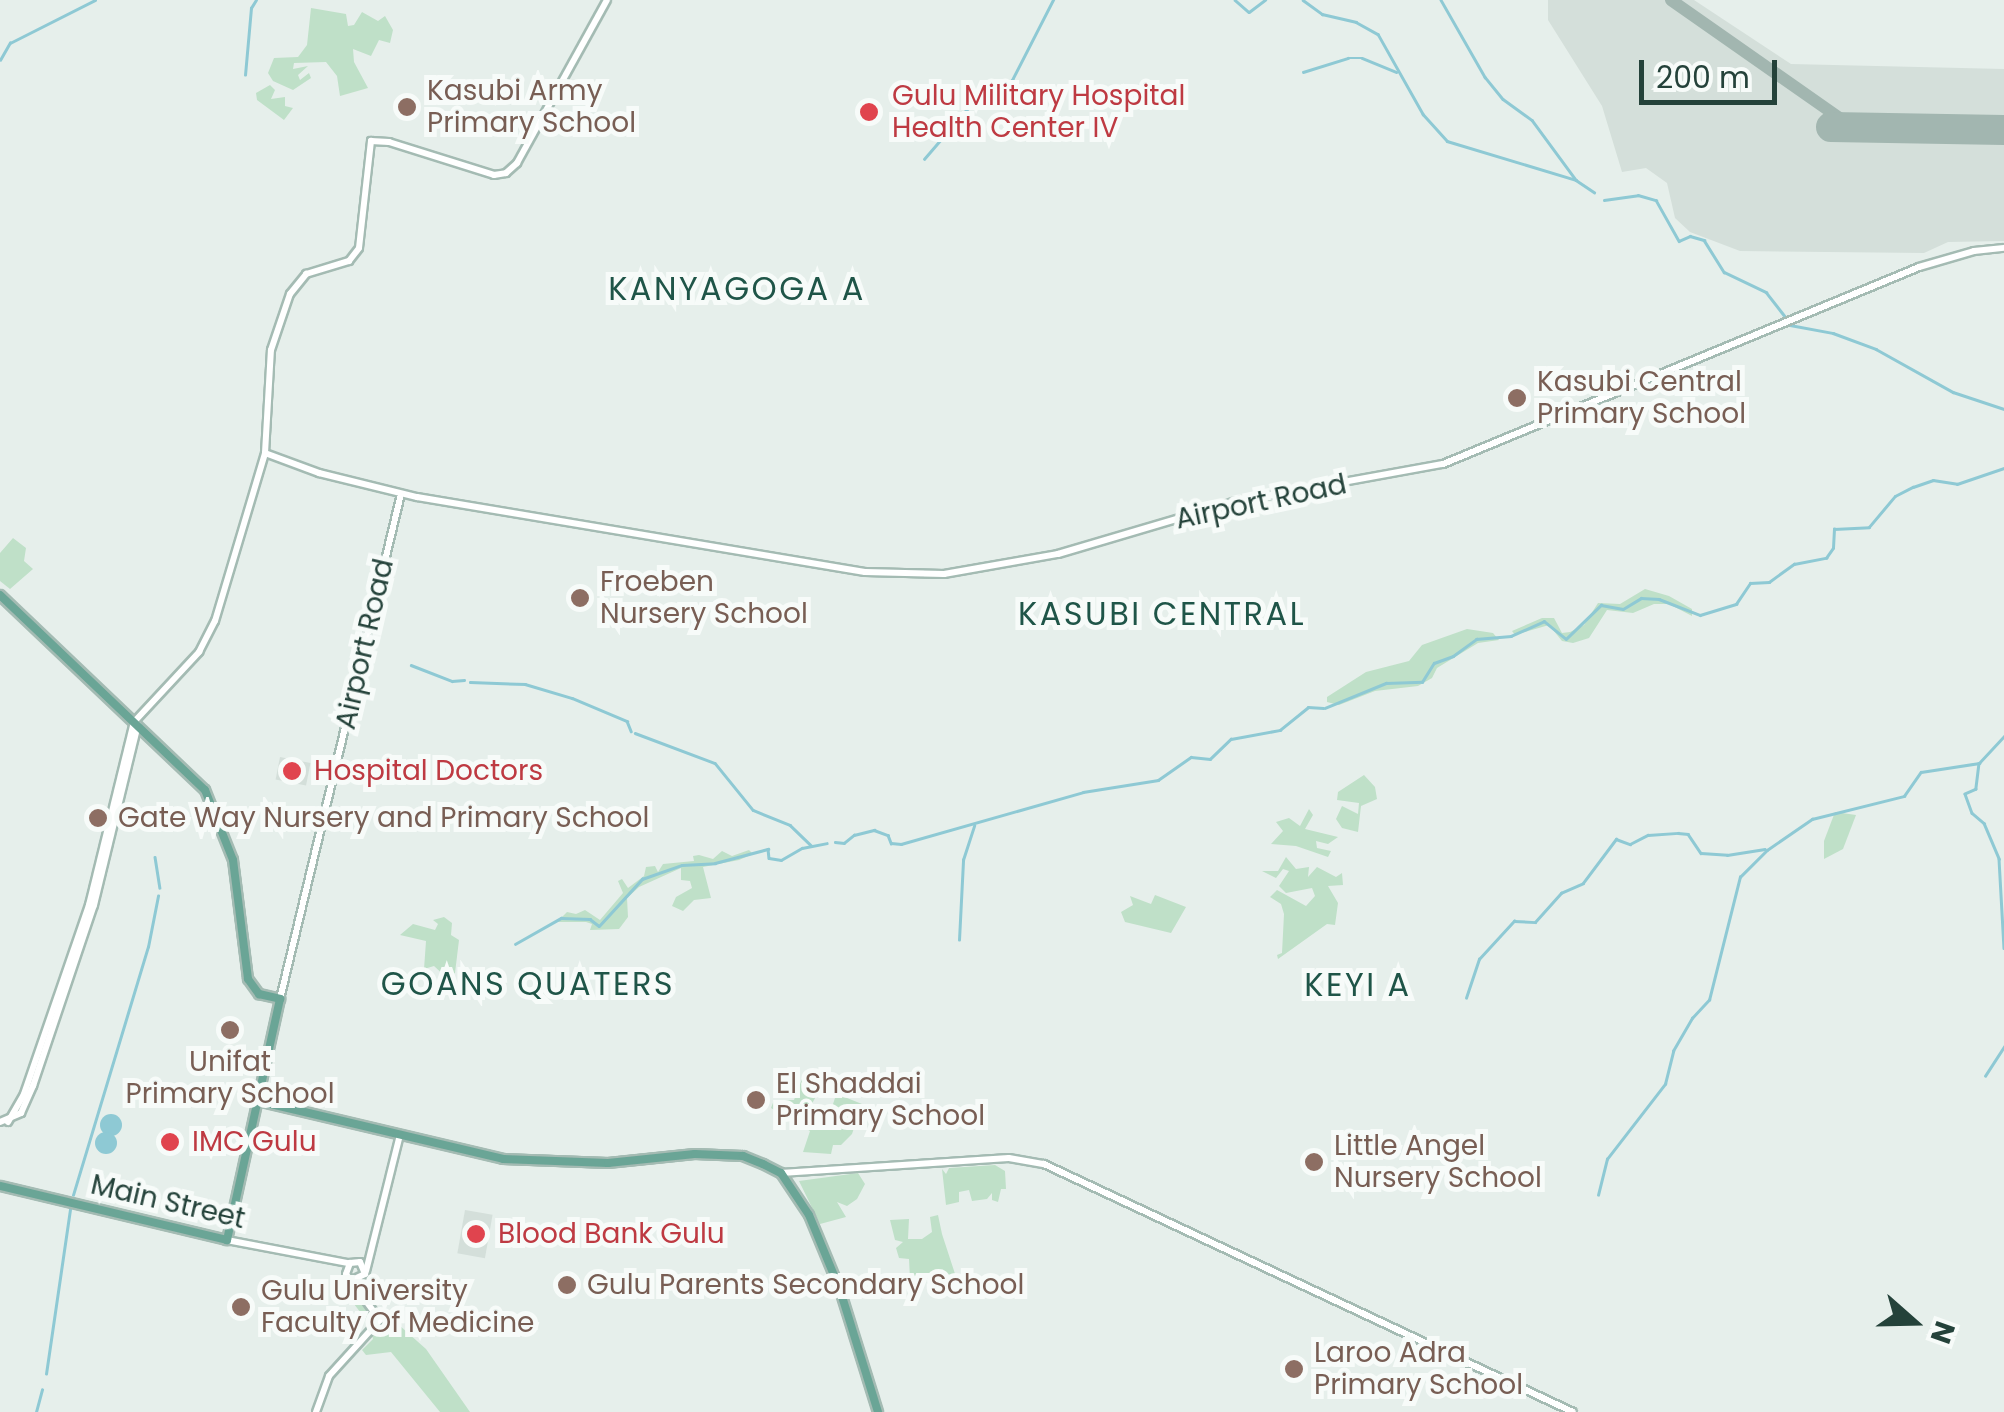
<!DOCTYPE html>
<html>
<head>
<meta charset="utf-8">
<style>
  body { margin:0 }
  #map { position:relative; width:2004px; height:1412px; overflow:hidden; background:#e6efeb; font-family:Poppins,sans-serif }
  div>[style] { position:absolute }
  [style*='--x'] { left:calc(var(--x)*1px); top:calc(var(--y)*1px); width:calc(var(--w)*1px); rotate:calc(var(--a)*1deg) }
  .built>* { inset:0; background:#d4dfda; transform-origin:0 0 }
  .green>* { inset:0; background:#bfe0c8 }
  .water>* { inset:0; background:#8ec9d4 }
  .round { border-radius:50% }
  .stream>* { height:2.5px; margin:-1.25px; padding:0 1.25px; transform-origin:1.25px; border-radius:1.25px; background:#8ec9d4 }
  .taxiway>* { height:12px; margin:-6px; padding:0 6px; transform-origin:6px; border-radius:6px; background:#a2b6b0 }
  .runway>* { height:30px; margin:-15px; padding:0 15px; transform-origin:15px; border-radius:15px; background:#a2b6b0 }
  .roads { filter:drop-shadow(2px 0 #a4bbb3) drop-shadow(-2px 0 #a4bbb3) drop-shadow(0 2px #a4bbb3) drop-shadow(0 -2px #a4bbb3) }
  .secondary>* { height:6px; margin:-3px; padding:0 3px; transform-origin:3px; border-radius:3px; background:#fff }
  .primary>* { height:8px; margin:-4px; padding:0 4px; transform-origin:4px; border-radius:4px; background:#6aa596 }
  .dots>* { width:28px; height:28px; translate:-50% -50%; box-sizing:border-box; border:5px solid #f7fbf9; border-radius:50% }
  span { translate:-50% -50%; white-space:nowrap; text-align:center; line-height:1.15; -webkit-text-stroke:10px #f7fbf9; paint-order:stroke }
  .education-label { font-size:28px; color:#785e54 }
  .left { translate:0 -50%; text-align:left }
  .health-label { font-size:28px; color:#be3a42 }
  .street-label { font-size:28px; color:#24423a }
  .quarter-label { font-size:32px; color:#1f5548; letter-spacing:2.5px }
  .north { position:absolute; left:1864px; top:1272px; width:100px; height:100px; -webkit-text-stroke:8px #f7fbf9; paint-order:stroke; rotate:110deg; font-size:28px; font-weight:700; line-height:40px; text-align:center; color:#24423a }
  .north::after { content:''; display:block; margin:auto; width:35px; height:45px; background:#24423a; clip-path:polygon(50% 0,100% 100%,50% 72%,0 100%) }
  .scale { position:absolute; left:1639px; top:60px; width:138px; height:45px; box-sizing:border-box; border:5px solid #24423a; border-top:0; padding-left:12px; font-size:30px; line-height:35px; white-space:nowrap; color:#24423a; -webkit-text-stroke:8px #f7fbf9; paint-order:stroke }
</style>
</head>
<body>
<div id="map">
  <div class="built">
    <div style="clip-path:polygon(1548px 0,1694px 0,1791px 64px,2004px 69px,2004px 241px,1948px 242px,1924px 253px,1740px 251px,1690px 232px,1675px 218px,1667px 183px,1646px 168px,1622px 172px,1602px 106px,1548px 20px)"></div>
    <div style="left:280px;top:757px;width:31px;height:23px;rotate:11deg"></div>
    <div style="left:465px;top:1210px;width:28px;height:44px;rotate:10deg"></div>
  </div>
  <div class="green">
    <div style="clip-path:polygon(311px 8px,346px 14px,348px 26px,354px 25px,362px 12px,378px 21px,385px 16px,393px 30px,390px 43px,379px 40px,371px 56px,353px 49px,354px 62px,368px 88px,340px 96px,337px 76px,326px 62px,294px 63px,293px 69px,308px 66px,298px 75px,300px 80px,309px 73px,311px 78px,293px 90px,273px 81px,268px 73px,274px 58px,298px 57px,307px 45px)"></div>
    <div style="clip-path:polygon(270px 85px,275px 90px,271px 99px,285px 97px,285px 106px,293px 108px,284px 120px,257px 100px,256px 93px)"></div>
    <div style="clip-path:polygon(13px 538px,26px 548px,24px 561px,33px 569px,10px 589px,0 581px,0 553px)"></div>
    <div style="clip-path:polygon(1645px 589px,1669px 596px,1692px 609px,1692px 616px,1669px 604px,1654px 604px,1633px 613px,1607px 610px,1589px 638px,1573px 643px,1562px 641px,1549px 625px,1515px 635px,1512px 631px,1542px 618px,1554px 618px,1562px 633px,1570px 632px,1584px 625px,1598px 603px,1620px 604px)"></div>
    <div style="clip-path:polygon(1467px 629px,1493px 633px,1499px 640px,1478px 643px,1437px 668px,1432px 678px,1418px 686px,1375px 691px,1339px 705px,1327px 702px,1327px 697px,1366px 672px,1409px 661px,1422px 645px)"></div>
    <div style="clip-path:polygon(1364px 775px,1375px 787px,1377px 799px,1361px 806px,1358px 832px,1342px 828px,1336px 819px,1342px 806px,1358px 814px,1359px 803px,1337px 800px,1338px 792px)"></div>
    <div style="clip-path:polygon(1309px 809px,1313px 815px,1305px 829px,1338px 837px,1328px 844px,1316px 841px,1317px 848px,1331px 851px,1328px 857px,1296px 846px,1271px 844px,1283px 831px,1276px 822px,1289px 818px,1300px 826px)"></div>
    <div style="clip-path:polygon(1835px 812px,1856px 815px,1843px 849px,1824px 859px,1824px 841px)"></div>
    <div style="clip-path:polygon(749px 850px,753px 854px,739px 860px,703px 867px,711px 898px,694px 900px,683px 911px,672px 906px,676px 897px,692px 888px,690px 881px,681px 880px,681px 868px,639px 887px,627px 898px,628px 917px,619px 929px,590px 930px,592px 924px,586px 922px,557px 922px,567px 912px,576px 914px,585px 910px,600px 920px,623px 893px,618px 881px,622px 879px,628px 888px,644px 876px,646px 867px,655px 866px,658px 872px,663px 864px,694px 861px,693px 856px,699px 855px,713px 859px,722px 851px,732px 856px)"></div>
    <div style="clip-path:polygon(1286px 857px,1296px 869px,1309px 867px,1308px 877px,1317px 867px,1336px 877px,1342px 873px,1343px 885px,1328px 886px,1338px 903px,1335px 925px,1327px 924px,1278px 959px,1277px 955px,1282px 953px,1284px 914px,1281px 904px,1270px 897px,1277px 890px,1306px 906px,1315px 896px,1312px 888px,1286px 893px,1279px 886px,1289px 871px,1283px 869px,1276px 878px,1262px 871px,1278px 871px)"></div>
    <div style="clip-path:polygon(1155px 895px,1186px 907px,1171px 933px,1125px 922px,1121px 912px,1133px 905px,1130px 896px,1151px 904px)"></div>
    <div style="clip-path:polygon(444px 917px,452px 923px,451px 935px,459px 940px,455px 973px,447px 978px,434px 966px,424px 969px,426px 941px,400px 935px,413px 924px,435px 930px,438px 924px,433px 920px)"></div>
    <div style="clip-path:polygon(802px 1079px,814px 1084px,813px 1093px,821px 1087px,807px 1113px,821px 1121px,828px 1119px,835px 1098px,827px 1090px,862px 1104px,852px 1134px,841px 1145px,833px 1145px,831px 1154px,803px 1152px,810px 1131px,771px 1108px,774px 1100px,794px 1100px)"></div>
    <div style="clip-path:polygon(995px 1165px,1005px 1171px,1006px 1189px,1001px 1189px,998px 1202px,992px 1200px,992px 1193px,987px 1199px,972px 1201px,969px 1190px,959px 1192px,959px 1202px,946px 1205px,942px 1169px,946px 1174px,949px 1168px)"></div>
    <div style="clip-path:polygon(858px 1173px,865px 1184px,857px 1199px,847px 1206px,837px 1202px,846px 1217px,820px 1224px,799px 1181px)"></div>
    <div style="clip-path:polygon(938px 1215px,942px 1234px,958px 1283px,910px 1279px,909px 1259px,899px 1258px,896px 1248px,903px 1242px,895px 1240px,890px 1220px,909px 1219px,908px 1239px,922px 1239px,932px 1232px,930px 1217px)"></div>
    <div style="clip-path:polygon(350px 1282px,376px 1313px,399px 1325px,426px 1349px,470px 1412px,440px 1412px,391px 1352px,366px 1355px,362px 1350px,373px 1339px,367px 1321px,344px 1291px,344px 1283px)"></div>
  </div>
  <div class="water">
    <div class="round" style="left:100px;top:1114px;width:22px;height:22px"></div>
    <div class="round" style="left:95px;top:1132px;width:22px;height:22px"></div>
  </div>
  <div class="stream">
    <div style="--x:1235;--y:0;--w:18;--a:41"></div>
    <div style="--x:1249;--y:12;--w:20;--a:-37"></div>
    <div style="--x:1303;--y:0;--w:24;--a:36"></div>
    <div style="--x:1322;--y:14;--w:35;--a:13"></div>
    <div style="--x:1356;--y:22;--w:25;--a:29"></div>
    <div style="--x:1378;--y:34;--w:92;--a:60.6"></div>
    <div style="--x:1423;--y:114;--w:36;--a:48"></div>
    <div style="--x:1447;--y:141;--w:135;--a:16.8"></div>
    <div style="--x:1576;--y:180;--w:22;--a:34"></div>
    <div style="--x:1441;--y:0;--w:89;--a:60.3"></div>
    <div style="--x:1485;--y:77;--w:28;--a:51"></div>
    <div style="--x:1503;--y:99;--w:36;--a:36"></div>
    <div style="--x:1532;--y:120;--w:74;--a:53.7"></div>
    <div style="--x:0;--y:60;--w:20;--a:-60"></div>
    <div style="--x:10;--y:43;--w:95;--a:-26.8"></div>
    <div style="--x:1303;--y:72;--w:47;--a:-17.3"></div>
    <div style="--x:1348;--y:58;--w:14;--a:0"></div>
    <div style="--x:1362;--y:58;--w:37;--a:22"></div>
    <div style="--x:245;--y:75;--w:67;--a:-84.9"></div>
    <div style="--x:251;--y:8;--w:9;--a:-58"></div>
    <div style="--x:924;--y:159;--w:66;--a:-49.3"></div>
    <div style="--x:967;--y:109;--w:54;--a:-32.8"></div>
    <div style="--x:1012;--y:80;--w:90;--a:-62.9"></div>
    <div style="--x:1604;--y:200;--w:34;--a:-8"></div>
    <div style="--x:1638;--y:195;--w:19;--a:16"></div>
    <div style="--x:1656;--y:200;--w:47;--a:60.7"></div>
    <div style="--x:1679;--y:241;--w:12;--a:-24"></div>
    <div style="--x:1690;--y:236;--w:15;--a:16"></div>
    <div style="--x:1704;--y:240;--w:38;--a:58"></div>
    <div style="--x:1724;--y:272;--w:47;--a:25.5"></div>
    <div style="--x:1766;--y:292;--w:31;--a:52"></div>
    <div style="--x:1790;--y:325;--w:44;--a:10.5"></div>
    <div style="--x:1833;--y:333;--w:46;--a:20.4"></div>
    <div style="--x:1876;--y:349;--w:88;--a:29.2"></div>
    <div style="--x:1953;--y:392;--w:54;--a:18.4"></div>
    <div style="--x:411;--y:665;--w:44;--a:21.3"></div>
    <div style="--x:452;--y:681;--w:12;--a:-5"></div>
    <div style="--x:470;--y:682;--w:55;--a:2.1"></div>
    <div style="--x:525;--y:684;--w:49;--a:16.6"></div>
    <div style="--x:572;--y:698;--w:60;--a:22.7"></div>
    <div style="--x:627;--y:721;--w:11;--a:68"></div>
    <div style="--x:1325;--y:708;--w:66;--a:-22.3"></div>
    <div style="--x:1386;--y:683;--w:36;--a:-2"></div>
    <div style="--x:1422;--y:682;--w:22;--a:-58"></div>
    <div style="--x:1434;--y:663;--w:20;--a:-20"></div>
    <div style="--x:1453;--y:656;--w:29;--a:-36"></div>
    <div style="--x:1476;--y:639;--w:35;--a:-5"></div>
    <div style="--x:1511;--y:636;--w:36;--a:-24"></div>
    <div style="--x:1544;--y:621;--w:28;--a:39"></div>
    <div style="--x:1566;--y:639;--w:49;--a:-44.2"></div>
    <div style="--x:1601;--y:605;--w:22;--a:10"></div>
    <div style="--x:1623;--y:609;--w:21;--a:-31"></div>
    <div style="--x:1641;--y:598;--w:18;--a:3"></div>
    <div style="--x:1659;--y:599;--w:44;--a:21.3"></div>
    <div style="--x:1700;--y:615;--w:38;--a:-17"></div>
    <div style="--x:1736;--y:604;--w:25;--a:-56"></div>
    <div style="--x:1750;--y:583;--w:19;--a:-3"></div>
    <div style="--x:1769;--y:582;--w:31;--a:-36"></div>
    <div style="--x:1794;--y:564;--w:33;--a:-11"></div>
    <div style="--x:1826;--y:558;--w:12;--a:-55"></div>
    <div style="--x:1833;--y:548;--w:19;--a:-87"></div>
    <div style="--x:1834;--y:529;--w:35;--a:-3"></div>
    <div style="--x:1869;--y:527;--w:40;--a:-50"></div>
    <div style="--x:1895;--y:496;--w:20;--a:-27"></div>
    <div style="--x:1913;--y:487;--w:21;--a:-19"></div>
    <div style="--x:1933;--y:480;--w:24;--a:9"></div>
    <div style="--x:1957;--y:484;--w:50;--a:-18.8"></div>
    <div style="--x:635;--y:733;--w:85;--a:20.6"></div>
    <div style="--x:715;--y:763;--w:60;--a:51"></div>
    <div style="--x:753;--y:810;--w:40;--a:22"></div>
    <div style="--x:790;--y:825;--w:30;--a:44"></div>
    <div style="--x:1979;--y:763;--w:26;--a:97"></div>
    <div style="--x:1976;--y:789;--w:12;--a:156"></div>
    <div style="--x:1965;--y:794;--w:20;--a:70"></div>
    <div style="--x:1972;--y:813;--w:16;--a:40"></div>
    <div style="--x:1984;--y:823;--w:39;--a:67"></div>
    <div style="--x:1999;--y:859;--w:89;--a:86.8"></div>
    <div style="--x:835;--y:842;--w:9;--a:6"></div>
    <div style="--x:844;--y:843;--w:13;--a:-39"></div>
    <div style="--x:854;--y:835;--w:21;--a:-14"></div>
    <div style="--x:874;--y:830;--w:15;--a:20"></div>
    <div style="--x:888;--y:835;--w:9;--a:69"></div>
    <div style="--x:891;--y:843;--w:10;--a:6"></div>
    <div style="--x:901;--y:844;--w:189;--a:-15.9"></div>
    <div style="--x:1083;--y:792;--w:76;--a:-9.1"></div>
    <div style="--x:1158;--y:780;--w:40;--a:-34.9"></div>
    <div style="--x:1191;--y:757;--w:19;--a:6"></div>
    <div style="--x:1210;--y:759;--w:29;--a:-44"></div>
    <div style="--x:1231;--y:739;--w:50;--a:-10.4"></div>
    <div style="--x:1280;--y:730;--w:36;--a:-39"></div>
    <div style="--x:1308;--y:707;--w:15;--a:4"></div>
    <div style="--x:155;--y:857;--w:31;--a:81"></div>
    <div style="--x:959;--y:940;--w:80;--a:-87.1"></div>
    <div style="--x:963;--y:860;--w:36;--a:-72"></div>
    <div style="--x:515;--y:944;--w:53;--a:-29.5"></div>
    <div style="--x:561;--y:918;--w:29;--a:2"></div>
    <div style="--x:590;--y:919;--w:11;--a:38"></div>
    <div style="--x:599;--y:926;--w:64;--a:-47.5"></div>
    <div style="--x:642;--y:879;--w:42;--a:-19.3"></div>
    <div style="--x:682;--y:865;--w:33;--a:-3"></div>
    <div style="--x:715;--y:863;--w:55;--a:-14.8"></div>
    <div style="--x:768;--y:849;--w:9;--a:84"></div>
    <div style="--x:769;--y:858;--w:12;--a:9"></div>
    <div style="--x:781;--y:860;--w:24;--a:-30"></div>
    <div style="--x:802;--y:848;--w:25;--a:-11"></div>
    <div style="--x:1466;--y:998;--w:41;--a:-71.6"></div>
    <div style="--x:1479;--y:959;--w:52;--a:-47.4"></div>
    <div style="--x:1514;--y:921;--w:21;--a:3"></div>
    <div style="--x:1535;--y:922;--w:39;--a:-48"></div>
    <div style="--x:1561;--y:893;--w:24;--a:-24"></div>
    <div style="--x:1583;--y:883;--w:55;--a:-53.1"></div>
    <div style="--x:1616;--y:839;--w:15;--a:20"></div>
    <div style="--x:1630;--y:844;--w:20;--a:-27"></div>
    <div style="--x:1648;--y:835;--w:30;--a:-4"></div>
    <div style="--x:1678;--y:833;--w:10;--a:6"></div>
    <div style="--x:1688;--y:834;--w:23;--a:56"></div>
    <div style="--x:1701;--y:853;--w:26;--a:4"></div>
    <div style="--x:1727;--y:855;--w:38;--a:-9"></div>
    <div style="--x:1985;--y:1076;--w:35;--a:-57"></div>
    <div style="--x:73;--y:1195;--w:259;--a:-73.2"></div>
    <div style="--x:148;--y:947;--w:52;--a:-78.9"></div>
    <div style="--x:1598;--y:1195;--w:37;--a:-76"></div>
    <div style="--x:1607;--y:1159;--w:95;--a:-52.3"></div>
    <div style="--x:1665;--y:1084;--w:34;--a:-76"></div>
    <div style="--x:1673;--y:1051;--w:38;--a:-60"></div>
    <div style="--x:1692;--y:1018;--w:25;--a:-47"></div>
    <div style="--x:1709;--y:1000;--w:127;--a:-75.9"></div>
    <div style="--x:1740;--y:877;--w:38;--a:-45"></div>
    <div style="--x:1767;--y:850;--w:55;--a:-34.6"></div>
    <div style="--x:1812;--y:819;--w:95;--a:-14"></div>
    <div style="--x:1904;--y:796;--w:29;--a:-55"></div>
    <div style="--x:1921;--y:772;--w:59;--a:-8.8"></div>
    <div style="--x:1979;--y:763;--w:37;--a:-47"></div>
    <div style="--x:46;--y:1374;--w:166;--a:-81.7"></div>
    <div style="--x:36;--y:1412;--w:23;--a:-75"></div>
  </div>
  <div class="taxiway">
    <div style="--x:1671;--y:0;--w:223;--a:35"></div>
  </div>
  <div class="runway">
    <div style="--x:1831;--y:127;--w:173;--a:1"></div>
  </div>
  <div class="roads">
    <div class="secondary">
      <div style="--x:265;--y:453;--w:58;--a:20.3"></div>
      <div style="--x:319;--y:473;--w:101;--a:13.8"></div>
      <div style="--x:417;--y:497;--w:454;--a:9.5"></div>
      <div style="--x:865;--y:572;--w:79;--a:1.5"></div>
      <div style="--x:944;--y:574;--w:116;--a:-10"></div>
      <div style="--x:1058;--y:554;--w:183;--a:-16.5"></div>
      <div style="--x:1233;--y:502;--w:213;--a:-10.3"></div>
      <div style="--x:1443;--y:464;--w:515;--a:-22.48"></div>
      <div style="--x:1919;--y:267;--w:57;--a:-16.2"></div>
      <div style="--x:1974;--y:251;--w:30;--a:-6"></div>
      <div style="--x:280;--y:999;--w:519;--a:-76.53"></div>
      <div style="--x:0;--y:1122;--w:23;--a:-23"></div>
      <div style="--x:21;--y:1113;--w:30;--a:-66"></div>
      <div style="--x:33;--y:1086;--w:191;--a:-71.4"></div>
      <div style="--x:94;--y:905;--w:185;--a:-76.3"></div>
      <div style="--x:8;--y:1122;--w:32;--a:-60"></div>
      <div style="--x:24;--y:1094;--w:200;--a:-71"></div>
      <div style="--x:89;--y:905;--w:188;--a:-76.2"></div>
      <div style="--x:134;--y:722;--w:96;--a:-47.1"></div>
      <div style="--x:199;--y:652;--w:35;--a:-63"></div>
      <div style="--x:215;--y:621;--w:175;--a:-73.4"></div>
      <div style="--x:265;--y:453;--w:103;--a:-86.7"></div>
      <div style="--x:271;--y:350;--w:59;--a:-71.3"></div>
      <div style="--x:290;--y:294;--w:26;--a:-51"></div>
      <div style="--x:306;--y:274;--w:45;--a:-16.8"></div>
      <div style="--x:349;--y:261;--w:16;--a:-52"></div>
      <div style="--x:359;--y:248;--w:108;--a:-83.6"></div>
      <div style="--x:371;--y:141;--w:18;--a:3"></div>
      <div style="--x:389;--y:142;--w:110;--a:17.4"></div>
      <div style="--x:494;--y:175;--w:12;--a:-9"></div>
      <div style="--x:506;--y:173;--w:15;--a:-42"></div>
      <div style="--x:517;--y:163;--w:186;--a:-61.1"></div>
      <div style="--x:781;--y:1173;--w:228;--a:-3.8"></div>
      <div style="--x:1009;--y:1158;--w:36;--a:10"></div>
      <div style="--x:1044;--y:1164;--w:584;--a:25.12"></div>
      <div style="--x:227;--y:1240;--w:123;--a:10.8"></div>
      <div style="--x:366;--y:1271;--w:140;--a:-76"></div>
      <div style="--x:316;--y:1412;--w:38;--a:-70"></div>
      <div style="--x:329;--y:1376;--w:76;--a:-47.7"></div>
      <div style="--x:380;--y:1320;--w:57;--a:-126.5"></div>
      <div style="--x:346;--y:1274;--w:12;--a:-70"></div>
      <div style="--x:350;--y:1263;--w:10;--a:-6"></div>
      <div style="--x:360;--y:1262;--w:13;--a:67"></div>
      <div style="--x:365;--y:1274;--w:14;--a:155"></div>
    </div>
    <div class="primary">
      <div style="--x:0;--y:595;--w:283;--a:43.6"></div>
      <div style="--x:205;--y:790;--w:75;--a:68.2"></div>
      <div style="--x:233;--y:860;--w:120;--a:82.8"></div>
      <div style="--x:248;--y:979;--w:19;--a:54"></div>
      <div style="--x:259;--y:994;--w:22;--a:13"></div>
      <div style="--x:280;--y:999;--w:247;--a:102.4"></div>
      <div style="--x:227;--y:1240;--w:233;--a:-166.6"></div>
      <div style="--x:258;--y:1101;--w:252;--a:13.3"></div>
      <div style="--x:503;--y:1159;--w:105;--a:2.2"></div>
      <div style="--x:608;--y:1163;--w:87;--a:-5.9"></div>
      <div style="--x:695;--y:1154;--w:48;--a:2.4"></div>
      <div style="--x:743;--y:1156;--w:22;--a:22"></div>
      <div style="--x:763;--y:1164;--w:20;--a:27"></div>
      <div style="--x:781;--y:1173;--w:50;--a:56.3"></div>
      <div style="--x:809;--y:1215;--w:81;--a:67.5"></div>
      <div style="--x:840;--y:1290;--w:128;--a:72.7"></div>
    </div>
  </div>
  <div class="dots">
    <div style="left:407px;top:107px;background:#8d6e63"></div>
    <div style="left:869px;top:112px;background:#e0444e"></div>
    <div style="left:1517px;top:398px;background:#8d6e63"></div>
    <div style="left:580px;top:598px;background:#8d6e63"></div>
    <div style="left:292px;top:771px;background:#e0444e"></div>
    <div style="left:98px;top:818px;background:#8d6e63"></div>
    <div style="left:230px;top:1030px;background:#8d6e63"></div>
    <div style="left:756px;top:1100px;background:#8d6e63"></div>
    <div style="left:170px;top:1142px;background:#e0444e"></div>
    <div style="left:1314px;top:1162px;background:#8d6e63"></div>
    <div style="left:476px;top:1234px;background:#e0444e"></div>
    <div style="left:567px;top:1285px;background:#8d6e63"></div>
    <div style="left:241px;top:1307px;background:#8d6e63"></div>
    <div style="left:1294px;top:1369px;background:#8d6e63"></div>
  </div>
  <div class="education-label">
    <span class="left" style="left:427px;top:107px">Kasubi Army<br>Primary School</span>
    <span class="left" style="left:1537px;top:398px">Kasubi Central<br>Primary School</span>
    <span class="left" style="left:600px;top:598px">Froeben<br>Nursery School</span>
    <span class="left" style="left:118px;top:818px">Gate Way Nursery and Primary School</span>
    <span style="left:230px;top:1078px">Unifat<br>Primary School</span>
    <span class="left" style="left:776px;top:1100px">El Shaddai<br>Primary School</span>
    <span class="left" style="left:1334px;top:1162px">Little Angel<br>Nursery School</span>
    <span class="left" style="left:587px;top:1285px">Gulu Parents Secondary School</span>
    <span class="left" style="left:261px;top:1307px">Gulu University<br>Faculty Of Medicine</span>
    <span class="left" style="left:1314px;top:1369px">Laroo Adra<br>Primary School</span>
  </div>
  <div class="health-label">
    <span class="left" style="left:892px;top:112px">Gulu Military Hospital<br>Health Center IV</span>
    <span class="left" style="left:314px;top:771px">Hospital Doctors</span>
    <span class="left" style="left:192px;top:1142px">IMC Gulu</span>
    <span class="left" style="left:498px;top:1234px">Blood Bank Gulu</span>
  </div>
  <div class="street-label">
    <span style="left:1261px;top:502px;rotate:-12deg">Airport Road</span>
    <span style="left:365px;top:644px;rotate:-77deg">Airport Road</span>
    <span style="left:168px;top:1202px;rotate:13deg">Main Street</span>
  </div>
  <div class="quarter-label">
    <span style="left:737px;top:289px">KANYAGOGA A</span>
    <span style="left:1162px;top:614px">KASUBI CENTRAL</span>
    <span style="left:528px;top:984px">GOANS QUATERS</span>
    <span style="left:1358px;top:985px">KEYI A</span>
  </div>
  <div class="north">N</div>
  <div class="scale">200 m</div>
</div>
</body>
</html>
